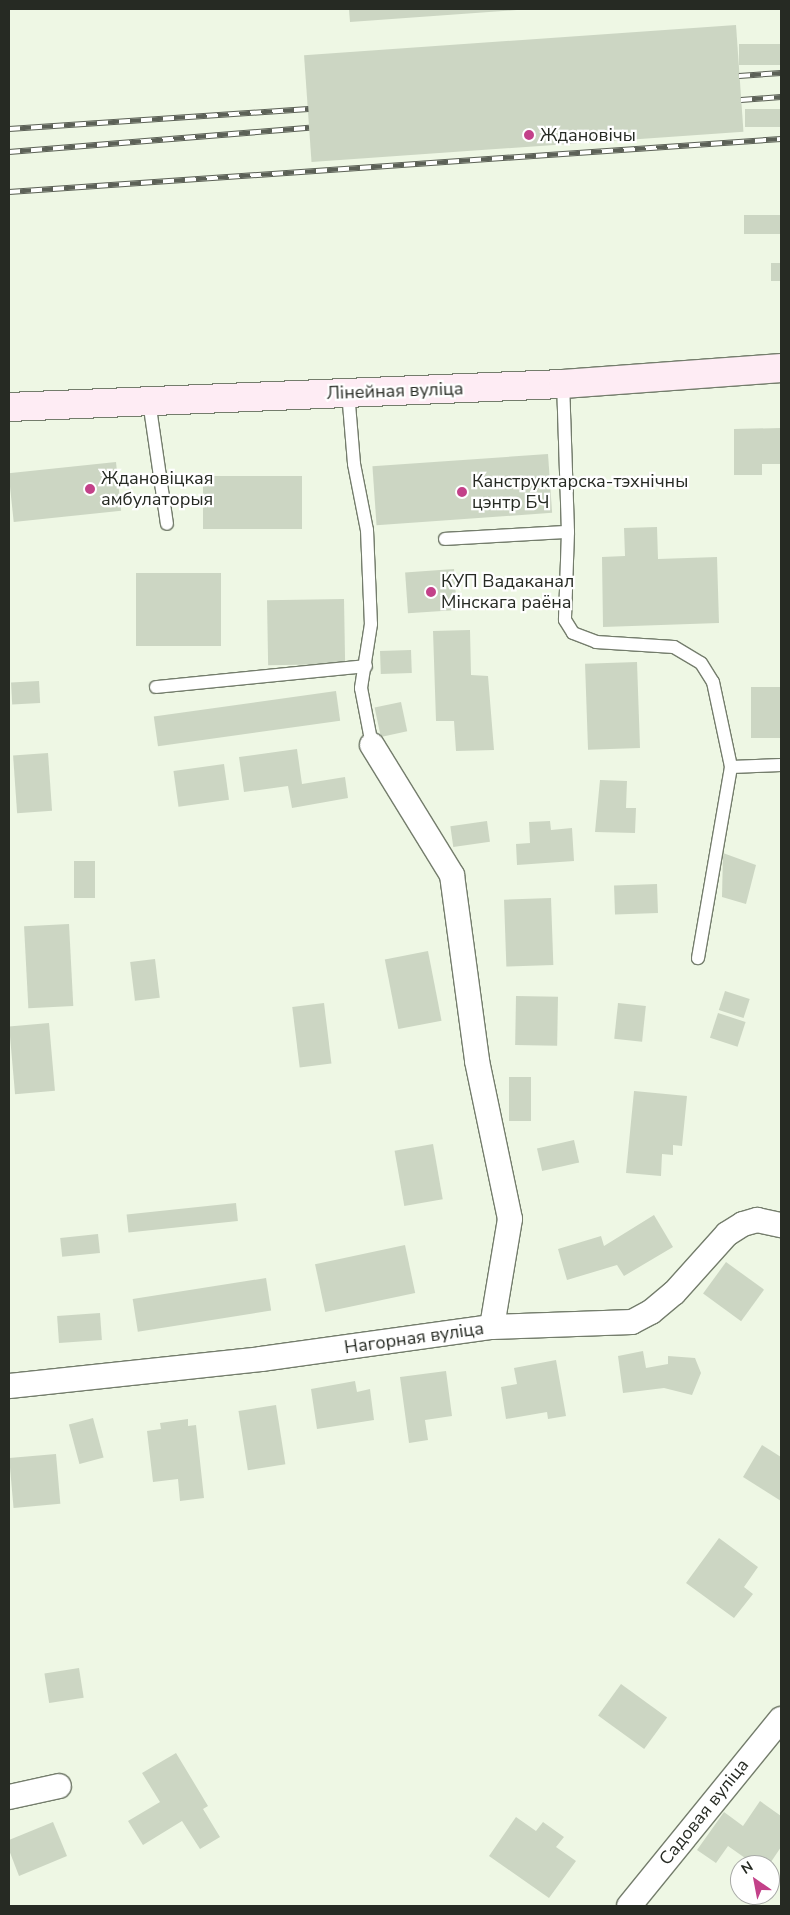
<!DOCTYPE html>
<html>
<head>
<meta charset="utf-8">
<style>
  body { margin:0 }
  #map { position:relative; width:790px; height:1915px; overflow:hidden; background:#eef7e4; font-family:"Nunito Sans",sans-serif }
  div>[style] { position:absolute }
  [style*='--x'] { left:calc(var(--x)*1px); top:calc(var(--y)*1px); width:calc(var(--w)*1px); rotate:calc(var(--a)*1deg) }
  .building>* { inset:0; background:#ccd6c3; transform-origin:0 0 }
  .roads { filter:drop-shadow(1px 0 #747d6c) drop-shadow(-1px 0 #747d6c) drop-shadow(0 1px #747d6c) drop-shadow(0 -1px #747d6c) }
  .lane>* { height:12px; margin:-6px; padding:0 6px; transform-origin:6px; border-radius:6px; background:#fff }
  .street>* { height:24px; margin:-12px; padding:0 12px; transform-origin:12px; border-radius:12px; background:#fff }
  .secondary>* { height:28px; margin:-14px; padding:0 14px; transform-origin:14px; border-radius:14px; background:#feecf4 }
  .rail>* { height:5.5px; margin-top:-2.75px; transform-origin:0; background:repeating-linear-gradient(90deg,#fff 0 11px,#5c6157 0 22px); box-sizing:border-box; border-block:1px solid #5c6157 }
  .dots>* { width:14px; height:14px; translate:-50% -50%; box-sizing:border-box; border:2px solid #fff; border-radius:50% }
  span { translate:-50% -50%; white-space:nowrap; text-align:center; line-height:1.15; -webkit-text-stroke:4.5px #fff; paint-order:stroke }
  .poi-label { font-size:18px; color:#262a23 }
  .left { translate:0 -50%; text-align:left }
  .street-label { font-size:18px; color:#262a23 }
  .frame { position:absolute; inset:0; border:10px solid #262a23; pointer-events:none }
  .north { position:absolute; left:730px; top:1855px; width:50px; height:50px; box-sizing:border-box; background:#fff; border:1px solid #a8aaa7; border-radius:50%; rotate:327deg; font-size:14px; font-weight:700; line-height:20px; text-align:center; color:#262a23 }
  .north::after { content:''; display:block; margin:auto; width:18px; height:22px; background:#c34189; clip-path:polygon(50% 0,100% 100%,50% 72%,0 100%) }
</style>
</head>
<body>
<div id="map">
  <div class="building">
    <div style="clip-path:polygon(349px 9px,517px 9px,517px 10px,350px 22px)"></div>
    <div style="left:736px;top:25px;width:107px;height:433px;rotate:86deg"></div>
    <div style="left:781px;top:44px;width:21px;height:42px;rotate:90deg"></div>
    <div style="left:781px;top:109px;width:18px;height:36px;rotate:90deg"></div>
    <div style="left:781px;top:215px;width:19px;height:37px;rotate:90deg"></div>
    <div style="left:771px;top:263px;width:10px;height:18px"></div>
    <div style="clip-path:polygon(781px 428px,781px 464px,762px 464px,762px 475px,734px 475px,734px 429px)"></div>
    <div style="left:548px;top:454px;width:59px;height:176px;rotate:86deg"></div>
    <div style="left:116px;top:462px;width:49px;height:108px;rotate:84deg"></div>
    <div style="left:203px;top:476px;width:99px;height:53px"></div>
    <div style="clip-path:polygon(657px 527px,658px 559px,717px 557px,719px 623px,603px 627px,602px 557px,625px 556px,624px 528px)"></div>
    <div style="left:454px;top:569px;width:41px;height:49px;rotate:86deg"></div>
    <div style="left:221px;top:573px;width:73px;height:85px;rotate:90deg"></div>
    <div style="left:344px;top:599px;width:65px;height:77px;rotate:89deg"></div>
    <div style="clip-path:polygon(470px 630px,471px 675px,488px 676px,494px 750px,456px 751px,454px 721px,436px 721px,433px 631px)"></div>
    <div style="left:411px;top:650px;width:23px;height:31px;rotate:88deg"></div>
    <div style="left:637px;top:662px;width:86px;height:52px;rotate:88deg"></div>
    <div style="left:39px;top:681px;width:22px;height:28px;rotate:87deg"></div>
    <div style="left:781px;top:687px;width:51px;height:30px;rotate:90deg"></div>
    <div style="left:336px;top:691px;width:30px;height:184px;rotate:82deg"></div>
    <div style="left:401px;top:702px;width:30px;height:27px;rotate:78deg"></div>
    <div style="clip-path:polygon(297px 749px,302px 784px,345px 777px,348px 798px,292px 808px,288px 786px,244px 792px,239px 757px)"></div>
    <div style="left:48px;top:753px;width:58px;height:35px;rotate:86deg"></div>
    <div style="left:224px;top:764px;width:36px;height:51px;rotate:82deg"></div>
    <div style="clip-path:polygon(600px 780px,627px 781px,626px 808px,636px 808px,635px 833px,595px 832px)"></div>
    <div style="left:487px;top:821px;width:21px;height:37px;rotate:82deg"></div>
    <div style="clip-path:polygon(550px 821px,551px 830px,572px 828px,574px 861px,517px 865px,516px 844px,530px 843px,529px 822px)"></div>
    <div style="clip-path:polygon(723px 853px,756px 865px,746px 904px,722px 897px)"></div>
    <div style="left:74px;top:861px;width:21px;height:37px"></div>
    <div style="left:657px;top:884px;width:29px;height:43px;rotate:88deg"></div>
    <div style="left:551px;top:898px;width:67px;height:47px;rotate:88deg"></div>
    <div style="left:69px;top:924px;width:82px;height:45px;rotate:87deg"></div>
    <div style="left:428px;top:951px;width:71px;height:44px;rotate:79deg"></div>
    <div style="left:155px;top:959px;width:39px;height:25px;rotate:83deg"></div>
    <div style="left:725px;top:991px;width:26px;height:20px;rotate:18deg"></div>
    <div style="left:516px;top:996px;width:42px;height:49px;rotate:1deg"></div>
    <div style="left:324px;top:1003px;width:61px;height:32px;rotate:83deg"></div>
    <div style="left:618px;top:1003px;width:28px;height:36px;rotate:6deg"></div>
    <div style="left:718px;top:1013px;width:29px;height:26px;rotate:18deg"></div>
    <div style="left:49px;top:1023px;width:68px;height:40px;rotate:85deg"></div>
    <div style="left:509px;top:1077px;width:22px;height:44px"></div>
    <div style="clip-path:polygon(634px 1091px,687px 1096px,682px 1146px,673px 1145px,673px 1155px,662px 1154px,661px 1176px,626px 1173px)"></div>
    <div style="left:574px;top:1140px;width:23px;height:38px;rotate:77deg"></div>
    <div style="left:433px;top:1144px;width:56px;height:39px;rotate:80deg"></div>
    <div style="left:236px;top:1203px;width:18px;height:110px;rotate:84deg"></div>
    <div style="clip-path:polygon(654px 1215px,673px 1247px,624px 1276px,617px 1265px,567px 1280px,558px 1249px,601px 1236px,604px 1246px)"></div>
    <div style="left:98px;top:1234px;width:19px;height:38px;rotate:84deg"></div>
    <div style="left:405px;top:1245px;width:49px;height:92px;rotate:78deg"></div>
    <div style="left:726px;top:1262px;width:47px;height:39px;rotate:36deg"></div>
    <div style="left:266px;top:1278px;width:33px;height:135px;rotate:81deg"></div>
    <div style="left:100px;top:1313px;width:27px;height:43px;rotate:86deg"></div>
    <div style="clip-path:polygon(643px 1351px,646px 1368px,668px 1364px,668px 1356px,695px 1358px,701px 1373px,692px 1395px,664px 1388px,623px 1393px,618px 1356px)"></div>
    <div style="clip-path:polygon(556px 1360px,566px 1416px,548px 1419px,547px 1412px,506px 1419px,501px 1387px,517px 1384px,514px 1368px)"></div>
    <div style="clip-path:polygon(446px 1371px,452px 1416px,425px 1420px,428px 1440px,409px 1443px,400px 1377px)"></div>
    <div style="clip-path:polygon(355px 1381px,357px 1392px,370px 1389px,374px 1420px,317px 1429px,311px 1389px)"></div>
    <div style="left:276px;top:1405px;width:60px;height:38px;rotate:81deg"></div>
    <div style="left:93px;top:1418px;width:41px;height:25px;rotate:75deg"></div>
    <div style="clip-path:polygon(188px 1419px,188px 1426px,196px 1425px,204px 1498px,180px 1501px,178px 1479px,153px 1482px,147px 1431px,161px 1429px,160px 1423px)"></div>
    <div style="clip-path:polygon(762px 1445px,781px 1457px,781px 1501px,743px 1477px)"></div>
    <div style="left:56px;top:1454px;width:50px;height:47px;rotate:85deg"></div>
    <div style="clip-path:polygon(719px 1538px,758px 1567px,744px 1587px,753px 1594px,734px 1618px,686px 1583px)"></div>
    <div style="left:79px;top:1668px;width:30px;height:35px;rotate:81deg"></div>
    <div style="left:621px;top:1684px;width:57px;height:39px;rotate:36deg"></div>
    <div style="clip-path:polygon(176px 1753px,208px 1806px,203px 1809px,220px 1837px,200px 1849px,182px 1821px,143px 1845px,128px 1821px,160px 1802px,142px 1773px)"></div>
    <div style="clip-path:polygon(760px 1801px,781px 1816px,781px 1847px,769px 1865px,755px 1865px,728px 1846px,716px 1863px,697px 1850px,724px 1812px,743px 1826px)"></div>
    <div style="clip-path:polygon(516px 1817px,536px 1831px,543px 1822px,564px 1837px,556px 1847px,576px 1861px,549px 1898px,489px 1856px)"></div>
    <div style="clip-path:polygon(53px 1822px,67px 1856px,19px 1876px,9px 1850px,9px 1840px)"></div>
  </div>
  <div class="roads">
    <div class="lane">
      <div style="--x:348;--y:392;--w:72;--a:85.2"></div>
      <div style="--x:354;--y:464;--w:67;--a:78.9"></div>
      <div style="--x:367;--y:530;--w:94;--a:87.6"></div>
      <div style="--x:371;--y:624;--w:65;--a:98.9"></div>
      <div style="--x:361;--y:688;--w:58;--a:79.1"></div>
      <div style="--x:149;--y:401;--w:124;--a:81.7"></div>
      <div style="--x:568;--y:532;--w:88;--a:92"></div>
      <div style="--x:565;--y:620;--w:15;--a:58"></div>
      <div style="--x:573;--y:633;--w:25;--a:21"></div>
      <div style="--x:596;--y:642;--w:78;--a:3.7"></div>
      <div style="--x:674;--y:647;--w:31;--a:31"></div>
      <div style="--x:701;--y:663;--w:22;--a:58"></div>
      <div style="--x:713;--y:682;--w:87;--a:78"></div>
      <div style="--x:731;--y:767;--w:194;--a:99.8"></div>
      <div style="--x:445;--y:539;--w:123;--a:-3.3"></div>
      <div style="--x:568;--y:532;--w:148;--a:-91.9"></div>
      <div style="--x:156;--y:687;--w:211;--a:-5.7"></div>
      <div style="--x:731;--y:767;--w:50;--a:-2.3"></div>
    </div>
    <div class="street">
      <div style="--x:372;--y:745;--w:153;--a:58.4"></div>
      <div style="--x:452;--y:875;--w:188;--a:82.3"></div>
      <div style="--x:477;--y:1061;--w:161;--a:78.2"></div>
      <div style="--x:510;--y:1219;--w:109;--a:99.5"></div>
      <div style="--x:9;--y:1386;--w:253;--a:-6.1"></div>
      <div style="--x:261;--y:1359;--w:233;--a:-7.9"></div>
      <div style="--x:492;--y:1327;--w:140;--a:-2"></div>
      <div style="--x:632;--y:1322;--w:21;--a:-28"></div>
      <div style="--x:651;--y:1312;--w:30;--a:-40"></div>
      <div style="--x:674;--y:1293;--w:79;--a:-48.1"></div>
      <div style="--x:727;--y:1234;--w:19;--a:-32"></div>
      <div style="--x:743;--y:1224;--w:15;--a:-16"></div>
      <div style="--x:757;--y:1220;--w:25;--a:12"></div>
      <div style="--x:9;--y:1797;--w:51;--a:-12.4"></div>
      <div style="--x:629;--y:1906;--w:241;--a:-50.9"></div>
    </div>
    <div class="secondary">
      <div style="--x:9;--y:407;--w:554;--a:-2.38"></div>
      <div style="--x:563;--y:384;--w:219;--a:-4.2"></div>
    </div>
  </div>
  <div class="rail">
    <div style="--x:739;--y:76;--w:42;--a:-4.1"></div>
    <div style="--x:741;--y:100;--w:40;--a:-4.3"></div>
    <div style="--x:9;--y:129;--w:300;--a:-3.8"></div>
    <div style="--x:9;--y:152;--w:301;--a:-4.6"></div>
    <div style="--x:9;--y:192;--w:774;--a:-3.93"></div>
  </div>
  <div class="dots">
    <div style="left:529px;top:135px;background:#c34189"></div>
    <div style="left:90px;top:489px;background:#c34189"></div>
    <div style="left:462px;top:492px;background:#c34189"></div>
    <div style="left:431px;top:592px;background:#c34189"></div>
  </div>
  <div class="poi-label">
    <span class="left" style="left:540px;top:135px">Ждановічы</span>
    <span class="left" style="left:101px;top:489px">Ждановіцкая<br>амбулаторыя</span>
    <span class="left" style="left:472px;top:492px">Канструктарска-тэхнічны<br>цэнтр БЧ</span>
    <span class="left" style="left:441px;top:592px">КУП Вадаканал<br>Мінскага раёна</span>
  </div>
  <div class="street-label">
    <span style="left:395px;top:391px;rotate:-2deg">Лінейная вуліца</span>
    <span style="left:414px;top:1338px;rotate:-8deg">Нагорная вуліца</span>
    <span style="left:704px;top:1812px;rotate:-51deg">Садовая вуліца</span>
  </div>
  <div class="frame"></div>
  <div class="north">N</div>
</div>
</body>
</html>
